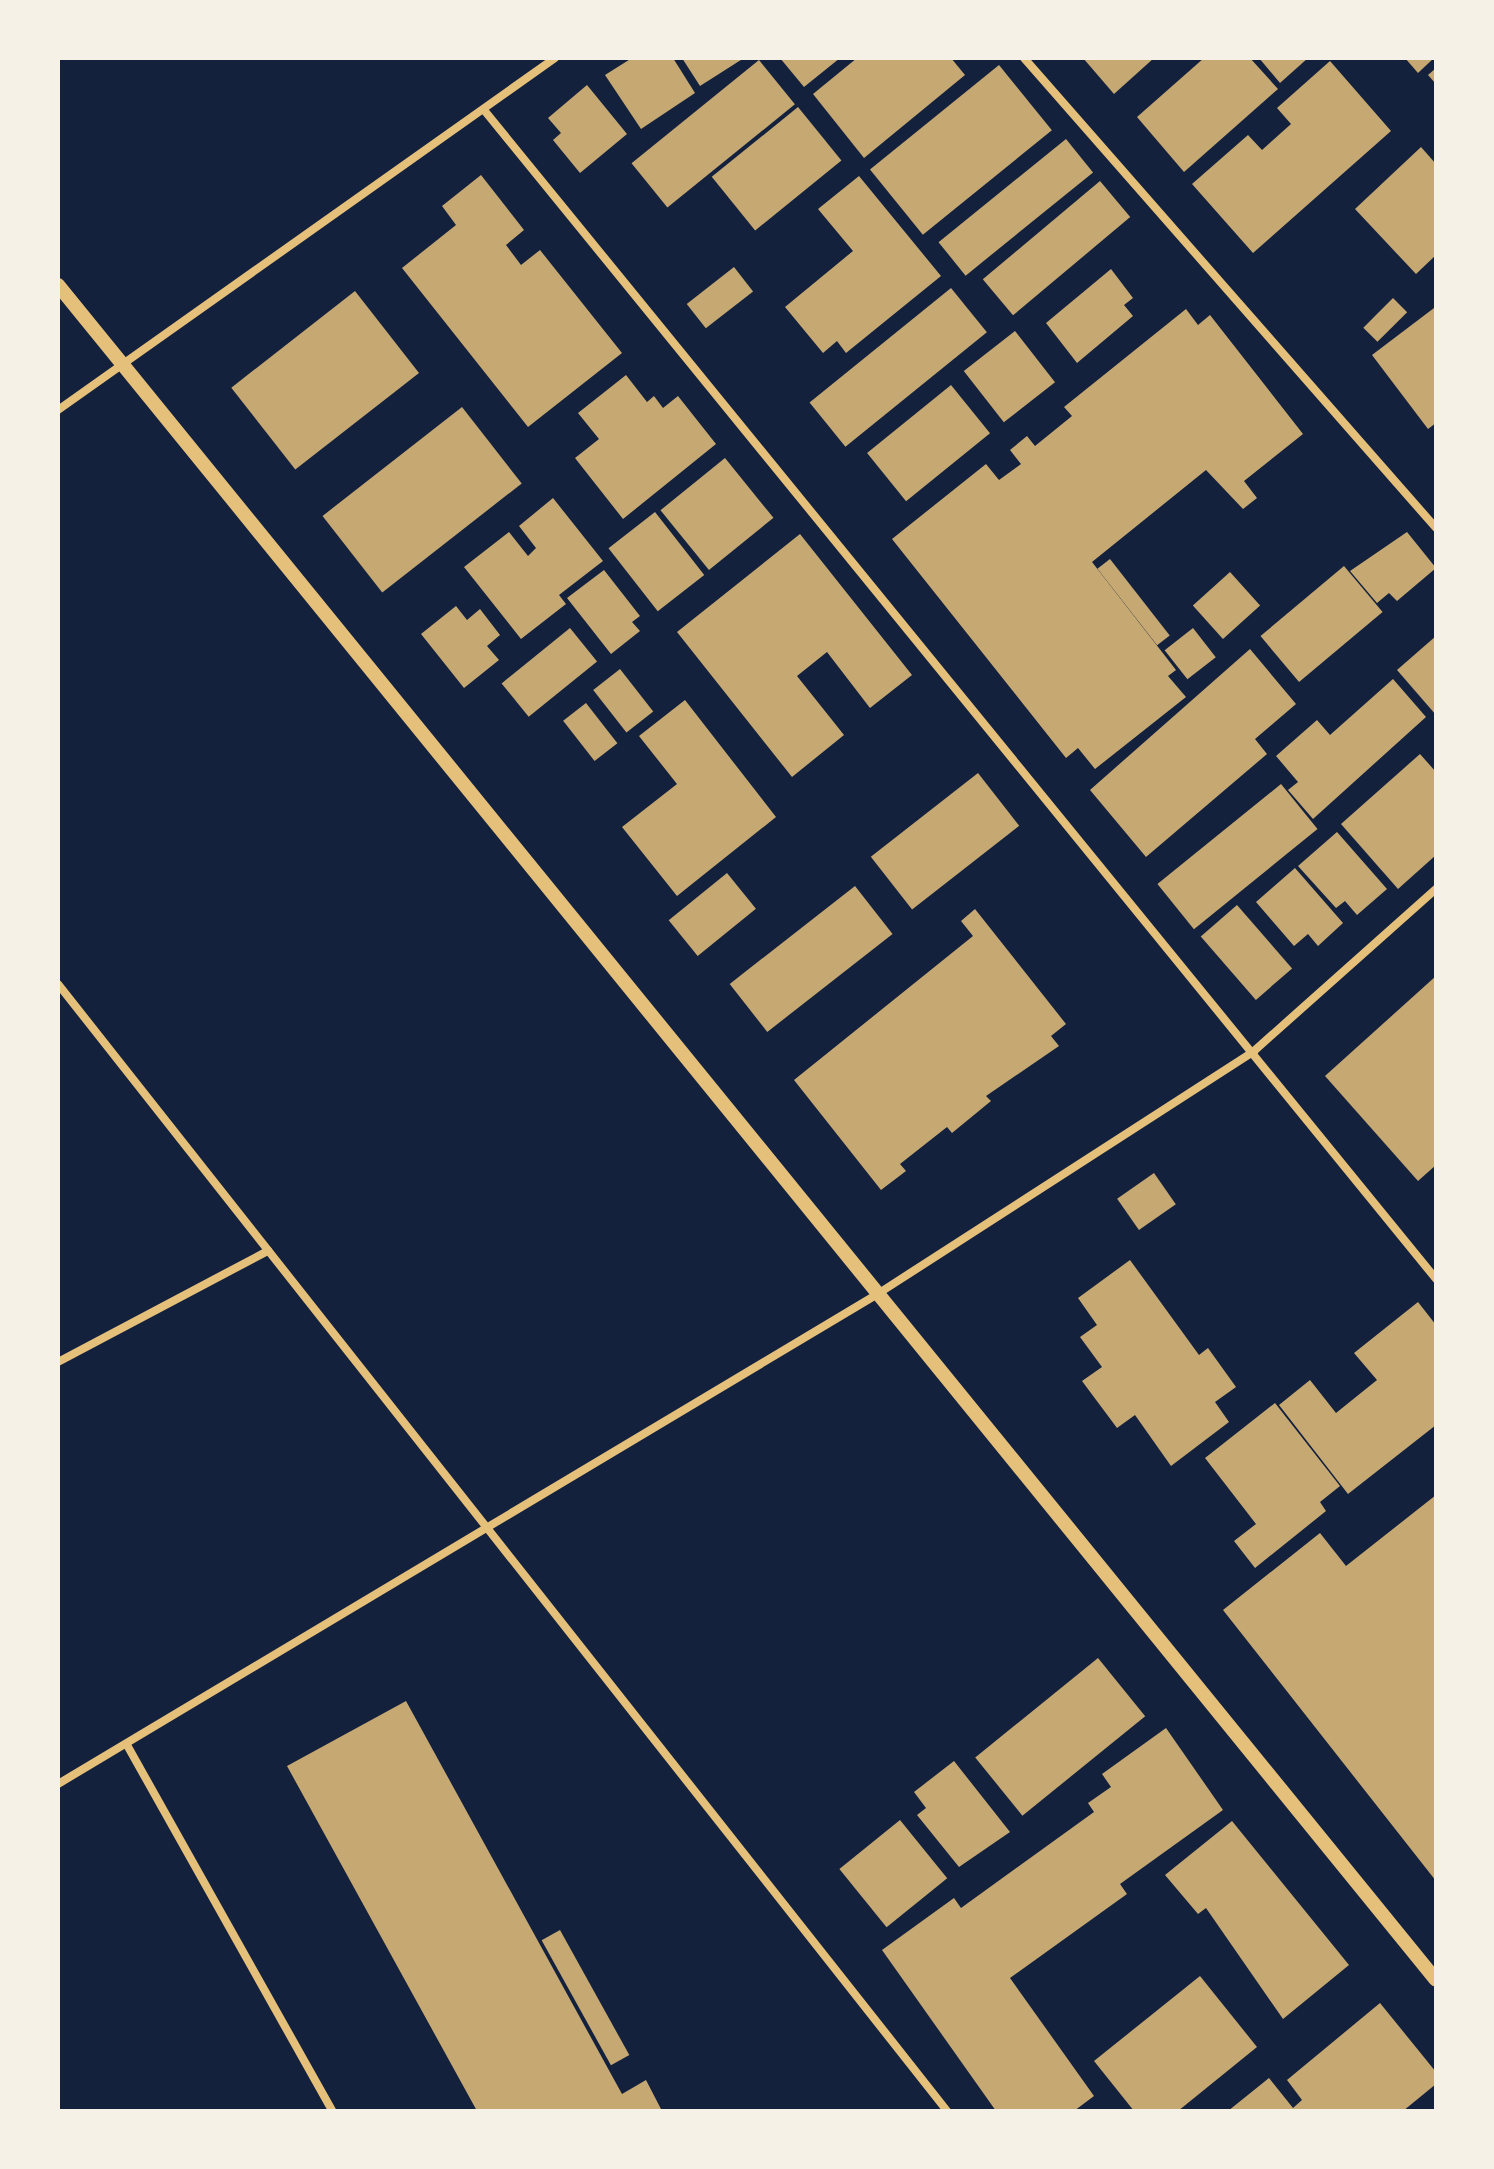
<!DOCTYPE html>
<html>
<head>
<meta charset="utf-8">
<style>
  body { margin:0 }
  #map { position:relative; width:1494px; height:2169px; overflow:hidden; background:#14213d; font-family:"Exo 2",sans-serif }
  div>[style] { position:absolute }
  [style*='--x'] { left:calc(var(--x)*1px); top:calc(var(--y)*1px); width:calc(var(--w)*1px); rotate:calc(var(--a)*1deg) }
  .building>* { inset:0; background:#c6a872; transform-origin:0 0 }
  .minor>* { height:8px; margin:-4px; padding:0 4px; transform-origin:4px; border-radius:4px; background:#e5c07b }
  .tertiary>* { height:14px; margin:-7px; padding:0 7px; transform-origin:7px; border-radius:7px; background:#e5c07b }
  span { translate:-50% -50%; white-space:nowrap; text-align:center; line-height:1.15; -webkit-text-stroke:8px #f6f1e7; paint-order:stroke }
  .frame { position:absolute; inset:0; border:60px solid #f6f1e7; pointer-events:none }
</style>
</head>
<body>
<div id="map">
  <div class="building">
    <div style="clip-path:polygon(632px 58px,673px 58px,695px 93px,641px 129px,605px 75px)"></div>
    <div style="clip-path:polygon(682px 58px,744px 58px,700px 86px)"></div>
    <div style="clip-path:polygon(780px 58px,840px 58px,804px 87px)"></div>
    <div style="clip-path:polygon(857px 58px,951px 58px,965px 75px,864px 158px,813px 94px)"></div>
    <div style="clip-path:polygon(1083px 58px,1154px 58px,1114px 94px)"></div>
    <div style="clip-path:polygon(1204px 58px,1250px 58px,1278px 89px,1184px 172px,1137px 117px)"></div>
    <div style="clip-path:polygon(1259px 58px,1308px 58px,1280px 83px)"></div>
    <div style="clip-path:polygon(1405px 58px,1434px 58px,1418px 73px)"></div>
    <div style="left:759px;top:60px;width:57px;height:164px;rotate:51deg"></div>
    <div style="clip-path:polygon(1330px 61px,1391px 131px,1253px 253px,1192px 184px,1248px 135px,1262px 150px,1291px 124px,1277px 108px)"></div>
    <div style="left:999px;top:65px;width:84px;height:166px;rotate:51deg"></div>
    <div style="clip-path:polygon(1436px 68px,1436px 84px,1428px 75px)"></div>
    <div style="clip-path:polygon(587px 85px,627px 134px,580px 173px,553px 140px,561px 133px,548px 118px)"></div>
    <div style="left:798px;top:107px;width:69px;height:111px;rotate:51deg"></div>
    <div style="left:1066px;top:139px;width:43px;height:164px;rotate:51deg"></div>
    <div style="clip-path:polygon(1421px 147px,1436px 164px,1436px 255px,1416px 274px,1355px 209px)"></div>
    <div style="clip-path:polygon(481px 175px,524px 230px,506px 245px,521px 265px,540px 250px,622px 353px,528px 427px,402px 268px,456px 225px,442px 206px)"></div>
    <div style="clip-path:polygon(859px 176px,941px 276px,846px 353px,837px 341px,823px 353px,785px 307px,853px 251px,818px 209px)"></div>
    <div style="left:1100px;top:181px;width:47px;height:153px;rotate:50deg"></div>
    <div style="left:734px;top:267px;width:31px;height:60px;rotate:52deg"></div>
    <div style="clip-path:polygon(1111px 269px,1133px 298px,1124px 305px,1133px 316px,1077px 363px,1046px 323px)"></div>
    <div style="left:951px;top:288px;width:57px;height:182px;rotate:51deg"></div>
    <div style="left:355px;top:291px;width:104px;height:157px;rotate:52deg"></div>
    <div style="left:1393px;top:298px;width:20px;height:42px;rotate:45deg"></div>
    <div style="clip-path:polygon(1434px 308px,1436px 423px,1428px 429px,1372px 355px)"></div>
    <div style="clip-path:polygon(1186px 309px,1198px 325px,1210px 315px,1303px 434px,1244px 481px,1257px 498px,1243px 509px,1206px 470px,1092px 562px,1176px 670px,1168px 676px,1186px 697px,1095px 769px,1078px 748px,1066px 758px,892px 539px,986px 464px,999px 480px,1021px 464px,1010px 450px,1027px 436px,1035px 446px,1072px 416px,1064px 407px)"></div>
    <div style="left:1015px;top:331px;width:65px;height:65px;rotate:52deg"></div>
    <div style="clip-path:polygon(626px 375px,647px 402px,654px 396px,663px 408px,678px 396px,716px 444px,623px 519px,575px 458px,599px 439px,578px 413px)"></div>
    <div style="left:951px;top:385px;width:62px;height:108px;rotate:51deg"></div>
    <div style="left:462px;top:407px;width:97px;height:177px;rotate:52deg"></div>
    <div style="left:725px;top:458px;width:77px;height:83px;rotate:51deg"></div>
    <div style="clip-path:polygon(553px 498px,603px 561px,559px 595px,566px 604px,521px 639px,464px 567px,509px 532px,528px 556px,536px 548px,519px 526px)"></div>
    <div style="left:655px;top:512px;width:80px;height:59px;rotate:52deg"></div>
    <div style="clip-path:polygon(1407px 532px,1436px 568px,1397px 601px,1389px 593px,1377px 603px,1350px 571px)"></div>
    <div style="clip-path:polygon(800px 534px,912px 675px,870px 708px,827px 652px,797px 676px,844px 735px,792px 777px,677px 632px)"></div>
    <div style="left:1110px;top:559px;width:97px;height:16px;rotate:52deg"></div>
    <div style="left:1344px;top:566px;width:60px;height:109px;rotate:50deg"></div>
    <div style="clip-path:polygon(604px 570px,640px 616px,632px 622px,640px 631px,611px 654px,567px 598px)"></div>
    <div style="left:1230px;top:572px;width:45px;height:50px;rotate:48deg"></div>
    <div style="clip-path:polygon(456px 606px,467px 620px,480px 609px,500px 635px,487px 646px,499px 660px,464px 688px,421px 634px)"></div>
    <div style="left:570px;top:628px;width:43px;height:88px;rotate:51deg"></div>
    <div style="left:1193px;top:628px;width:37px;height:36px;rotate:52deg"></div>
    <div style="clip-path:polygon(1436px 636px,1436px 715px,1397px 670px)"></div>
    <div style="clip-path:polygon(1250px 649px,1296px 704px,1255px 739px,1267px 754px,1146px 857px,1090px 790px)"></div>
    <div style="left:620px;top:669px;width:54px;height:34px;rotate:52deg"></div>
    <div style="clip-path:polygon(1393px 679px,1426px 717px,1313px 819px,1288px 790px,1298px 782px,1276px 756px,1317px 720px,1330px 735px)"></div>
    <div style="clip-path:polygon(685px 700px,776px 817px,677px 896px,622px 827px,677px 784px,639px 736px)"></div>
    <div style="left:586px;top:703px;width:51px;height:29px;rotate:52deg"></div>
    <div style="clip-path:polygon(1420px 754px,1436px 772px,1436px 855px,1398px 889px,1341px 824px)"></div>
    <div style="left:978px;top:773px;width:67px;height:136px;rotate:52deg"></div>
    <div style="left:1281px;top:784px;width:58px;height:159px;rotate:51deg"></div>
    <div style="clip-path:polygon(1337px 832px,1387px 889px,1357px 915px,1345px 901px,1336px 908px,1298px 866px)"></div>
    <div style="clip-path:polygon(1295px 868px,1343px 923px,1318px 946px,1308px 934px,1294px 946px,1256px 902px)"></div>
    <div style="left:727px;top:873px;width:46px;height:75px;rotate:51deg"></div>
    <div style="left:855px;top:886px;width:61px;height:159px;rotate:52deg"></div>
    <div style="left:1237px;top:905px;width:84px;height:48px;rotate:49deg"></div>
    <div style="clip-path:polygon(975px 909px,1066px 1024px,1051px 1036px,1059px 1046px,986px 1096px,991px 1101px,952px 1133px,947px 1127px,900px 1164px,906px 1171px,881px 1190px,794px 1080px,973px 936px,961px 921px)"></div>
    <div style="clip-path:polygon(1436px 976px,1436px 1165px,1418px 1181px,1325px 1076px)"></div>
    <div style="left:1154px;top:1173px;width:38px;height:45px;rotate:55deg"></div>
    <div style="clip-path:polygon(1130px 1260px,1199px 1355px,1208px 1348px,1236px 1387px,1215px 1402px,1229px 1422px,1171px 1466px,1135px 1415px,1117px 1428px,1082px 1381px,1102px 1367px,1080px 1337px,1097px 1325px,1078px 1298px)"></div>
    <div style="clip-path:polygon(1418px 1302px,1436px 1325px,1436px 1425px,1348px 1494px,1279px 1405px,1310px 1380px,1336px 1413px,1377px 1380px,1354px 1353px)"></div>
    <div style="clip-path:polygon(1275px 1403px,1340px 1486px,1320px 1502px,1326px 1511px,1255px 1568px,1234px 1541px,1256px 1524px,1205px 1458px)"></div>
    <div style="clip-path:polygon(1436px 1495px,1436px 1881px,1223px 1610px,1320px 1533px,1346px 1566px)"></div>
    <div style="left:1098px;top:1658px;width:75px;height:158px;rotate:51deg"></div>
    <div style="clip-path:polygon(406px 1701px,622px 2094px,646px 2080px,662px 2111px,477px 2111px,287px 1766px)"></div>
    <div style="clip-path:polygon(1166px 1728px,1223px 1810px,1120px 1884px,1127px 1894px,1010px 1978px,1094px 2096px,1074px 2111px,996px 2111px,882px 1950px,954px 1898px,961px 1908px,1094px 1812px,1088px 1803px,1111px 1787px,1102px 1774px)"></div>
    <div style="clip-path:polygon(954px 1761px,1010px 1832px,959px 1867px,917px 1815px,926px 1808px,914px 1792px)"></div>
    <div style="left:900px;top:1820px;width:75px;height:78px;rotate:51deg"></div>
    <div style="clip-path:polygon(1232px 1821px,1349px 1965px,1283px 2019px,1206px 1908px,1198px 1914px,1165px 1875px)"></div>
    <div style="left:560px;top:1930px;width:143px;height:21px;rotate:61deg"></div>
    <div style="clip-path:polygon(1200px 1976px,1257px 2047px,1178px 2111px,1134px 2111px,1094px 2061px)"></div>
    <div style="clip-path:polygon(1380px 2003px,1436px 2072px,1436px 2084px,1403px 2111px,1228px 2111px,1269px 2078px,1293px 2108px,1302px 2100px,1287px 2080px)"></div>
  </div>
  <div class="minor">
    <div style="--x:1024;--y:58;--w:625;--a:48.76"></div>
    <div style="--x:484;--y:110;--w:1508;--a:50.84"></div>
    <div style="--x:58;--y:410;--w:609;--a:-35.31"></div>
    <div style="--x:58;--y:984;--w:1435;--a:51.73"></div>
    <div style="--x:58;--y:1362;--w:238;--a:-27.9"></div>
    <div style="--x:127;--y:1745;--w:420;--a:60.7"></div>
    <div style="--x:58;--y:1784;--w:953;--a:-30.87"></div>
    <div style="--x:876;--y:1295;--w:450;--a:-32.8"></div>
    <div style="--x:1254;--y:1051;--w:244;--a:-41.7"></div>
  </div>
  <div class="tertiary">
    <div style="--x:58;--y:285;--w:2184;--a:50.89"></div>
  </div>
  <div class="frame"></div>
</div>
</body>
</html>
